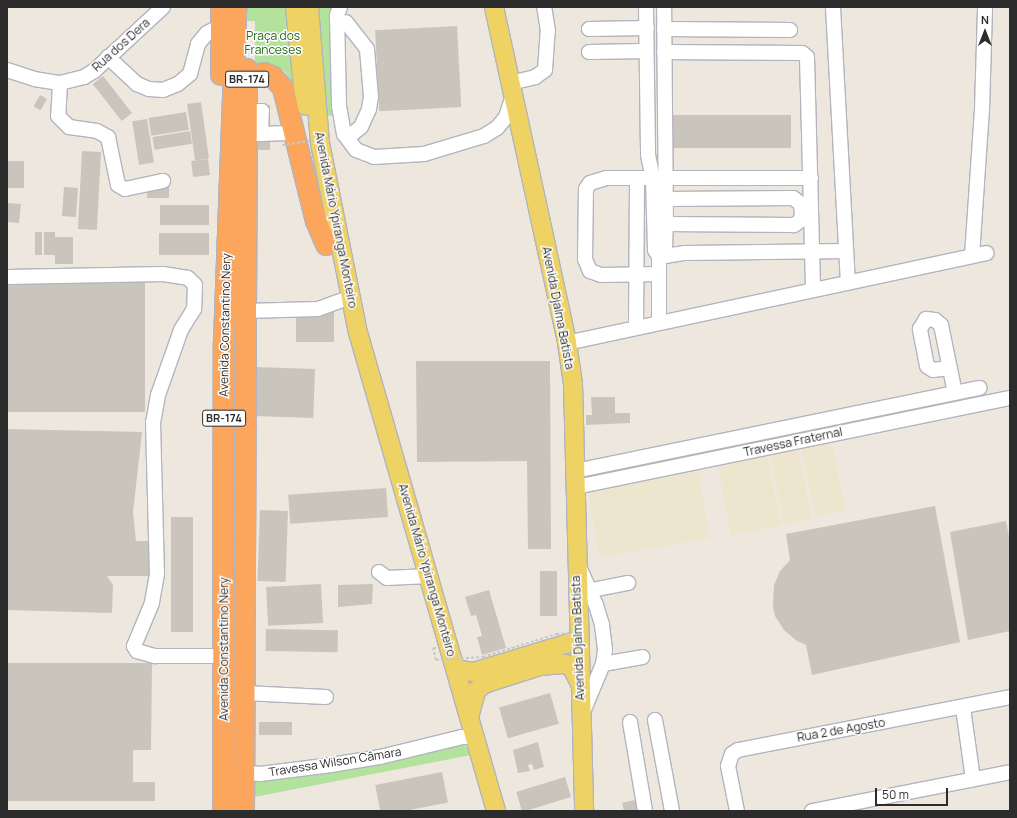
<!DOCTYPE html>
<html>
<head>
<meta charset="utf-8">
<style>
  body { margin:0 }
  #map { position:relative; width:1017px; height:818px; overflow:hidden; background:#ede7de; font-family:Manrope,sans-serif }
  div>[style] { position:absolute }
  [style*='--x'] { left:calc(var(--x)*1px); top:calc(var(--y)*1px); width:calc(var(--w)*1px); rotate:calc(var(--a)*1deg) }
  .education>* { inset:0; background:#eee5ce; transform-origin:0 0 }
  .green>* { inset:0; background:#b2e29c }
  .building>* { inset:0; background:#c9c5bd; transform-origin:0 0 }
  .path>* { height:2px; margin-top:-1px; transform-origin:0; background:repeating-linear-gradient(90deg,#c8c8c8 0 3px,transparent 0 5px) }
  .roads { filter:drop-shadow(1px 0 #b2b4bf) drop-shadow(-1px 0 #b2b4bf) drop-shadow(0 1px #b2b4bf) drop-shadow(0 -1px #b2b4bf) }
  .minor>* { height:14px; margin:-7px; padding:0 7px; transform-origin:7px; border-radius:7px; background:#fff }
  .major>* { height:18px; margin:-9px; padding:0 9px; transform-origin:9px; border-radius:9px; background:#eed263 }
  .highway>* { height:20px; margin:-10px; padding:0 10px; transform-origin:10px; border-radius:10px; background:#fba65c }
  .path-bridge>* { height:2px; margin-top:-1px; transform-origin:0; background:repeating-linear-gradient(90deg,#c8c8c8 0 3px,transparent 0 5px) }
  span { translate:-50% -50%; white-space:nowrap; text-align:center; line-height:1.15; -webkit-text-stroke:3px #fff; paint-order:stroke }
  .shield-label span { padding:1px 3px; background:#fff; border:1px solid; border-radius:3px; -webkit-text-stroke-width:0 }
  .shield-label { font-size:11px; color:#2c2c2c; font-weight:700 }
  .park-label { font-size:12px; color:#29681c }
  .street-label { font-size:12px; color:#2c2c2c }
  .frame { position:absolute; inset:0; border:8px solid #2c2c2c; pointer-events:none }
  .north { position:absolute; left:965px; top:12px; width:40px; height:40px; -webkit-text-stroke:3px #fff; paint-order:stroke; rotate:0deg; font-size:11px; font-weight:700; line-height:16px; text-align:center; color:#2c2c2c }
  .north::after { content:''; display:block; margin:auto; width:14px; height:18px; background:#2c2c2c; clip-path:polygon(50% 0,100% 100%,50% 72%,0 100%) }
  .scale { position:absolute; left:875px; top:788px; width:73px; height:18px; box-sizing:border-box; border:2px solid #2c2c2c; border-top:0; padding-left:5px; font-size:12px; line-height:14px; white-space:nowrap; color:#2c2c2c; -webkit-text-stroke:3px #fff; paint-order:stroke }
</style>
</head>
<body>
<div id="map">
  <div class="education">
    <div style="left:831px;top:437px;width:75px;height:31px;rotate:79deg"></div>
    <div style="left:798px;top:443px;width:77px;height:29px;rotate:80deg"></div>
    <div style="left:767px;top:452px;width:75px;height:51px;rotate:79deg"></div>
    <div style="left:697px;top:465px;width:74px;height:112px;rotate:80deg"></div>
  </div>
  <div class="green">
    <div style="clip-path:polygon(226px 7px,287px 7px,294px 84px,284px 71px,274px 66px,266px 65px,255px 69px,255px 21px,230px 21px)"></div>
    <div style="clip-path:polygon(319px 7px,335px 7px,335px 115px,325px 116px)"></div>
    <div style="clip-path:polygon(462px 740px,471px 755px,254px 797px,254px 778px)"></div>
  </div>
  <div class="building">
    <div style="left:457px;top:26px;width:81px;height:82px;rotate:87deg"></div>
    <div style="left:103px;top:76px;width:47px;height:13px;rotate:52deg"></div>
    <div style="left:40px;top:95px;width:8px;height:13px;rotate:30deg"></div>
    <div style="left:201px;top:102px;width:57px;height:14px;rotate:82deg"></div>
    <div style="left:250px;top:105px;width:20px;height:45px"></div>
    <div style="left:186px;top:112px;width:18px;height:38px;rotate:81deg"></div>
    <div style="left:669px;top:115px;width:122px;height:33px"></div>
    <div style="left:147px;top:119px;width:44px;height:15px;rotate:81deg"></div>
    <div style="left:190px;top:131px;width:13px;height:38px;rotate:81deg"></div>
    <div style="left:82px;top:151px;width:19px;height:78px;rotate:3deg"></div>
    <div style="left:208px;top:159px;width:16px;height:17px;rotate:83deg"></div>
    <div style="left:7px;top:161px;width:17px;height:27px"></div>
    <div style="left:147px;top:186px;width:22px;height:12px"></div>
    <div style="left:64px;top:187px;width:14px;height:29px;rotate:4deg"></div>
    <div style="clip-path:polygon(7px 203px,21px 204px,19px 223px,7px 222px)"></div>
    <div style="left:160px;top:205px;width:49px;height:20px"></div>
    <div style="left:35px;top:232px;width:7px;height:23px"></div>
    <div style="left:44px;top:232px;width:11px;height:23px"></div>
    <div style="left:159px;top:233px;width:50px;height:22px"></div>
    <div style="left:55px;top:237px;width:18px;height:27px"></div>
    <div style="left:145px;top:277px;width:135px;height:138px;rotate:90deg"></div>
    <div style="left:296px;top:311px;width:38px;height:31px"></div>
    <div style="clip-path:polygon(416px 361px,550px 361px,551px 549px,528px 549px,527px 461px,417px 462px)"></div>
    <div style="left:255px;top:367px;width:60px;height:49px;rotate:2deg"></div>
    <div style="clip-path:polygon(591px 397px,615px 397px,615px 413px,630px 413px,630px 423px,586px 425px,586px 415px,592px 415px)"></div>
    <div style="clip-path:polygon(7px 429px,142px 432px,133px 512px,136px 541px,154px 541px,154px 576px,107px 576px,113px 585px,112px 613px,7px 610px)"></div>
    <div style="left:386px;top:488px;width:29px;height:98px;rotate:86deg"></div>
    <div style="clip-path:polygon(935px 506px,960px 642px,812px 675px,806px 645px,797px 641px,784px 630px,775px 616px,773px 606px,774px 585px,780px 571px,790px 560px,786px 534px)"></div>
    <div style="left:260px;top:510px;width:28px;height:71px;rotate:2deg"></div>
    <div style="left:171px;top:517px;width:22px;height:115px"></div>
    <div style="clip-path:polygon(1006px 521px,1010px 542px,1010px 631px,968px 640px,950px 532px)"></div>
    <div style="left:540px;top:571px;width:17px;height:45px"></div>
    <div style="left:321px;top:584px;width:39px;height:55px;rotate:87deg"></div>
    <div style="clip-path:polygon(373px 584px,372px 604px,338px 607px,338px 585px)"></div>
    <div style="clip-path:polygon(489px 590px,506px 648px,482px 655px,477px 637px,482px 636px,476px 615px,471px 616px,465px 597px)"></div>
    <div style="left:266px;top:629px;width:72px;height:22px;rotate:1deg"></div>
    <div style="clip-path:polygon(7px 663px,152px 663px,151px 750px,133px 750px,133px 782px,155px 782px,155px 801px,7px 801px)"></div>
    <div style="left:550px;top:693px;width:32px;height:53px;rotate:74deg"></div>
    <div style="left:259px;top:722px;width:33px;height:13px"></div>
    <div style="clip-path:polygon(538px 742px,544px 767px,534px 770px,532px 764px,528px 765px,530px 771px,518px 773px,513px 750px)"></div>
    <div style="left:442px;top:772px;width:31px;height:68px;rotate:79deg"></div>
    <div style="left:565px;top:777px;width:21px;height:51px;rotate:73deg"></div>
    <div style="clip-path:polygon(639px 799px,641px 811px,624px 811px,622px 803px)"></div>
  </div>
  <div class="path">
    <div style="--x:436;--y:660;--w:12;--a:-104"></div>
    <div style="--x:433;--y:648;--w:3;--a:0"></div>
  </div>
  <div class="roads">
    <div class="minor">
      <div style="--x:340;--y:7;--w:9;--a:111"></div>
      <div style="--x:337;--y:15;--w:91;--a:88.7"></div>
      <div style="--x:339;--y:106;--w:28;--a:80"></div>
      <div style="--x:344;--y:134;--w:20;--a:53"></div>
      <div style="--x:356;--y:150;--w:19;--a:21"></div>
      <div style="--x:374;--y:157;--w:50;--a:-3.4"></div>
      <div style="--x:424;--y:154;--w:63;--a:-16.7"></div>
      <div style="--x:484;--y:136;--w:15;--a:-32"></div>
      <div style="--x:497;--y:128;--w:14;--a:-51"></div>
      <div style="--x:506;--y:117;--w:22;--a:-72"></div>
      <div style="--x:646;--y:7;--w:148;--a:89.2"></div>
      <div style="--x:648;--y:155;--w:24;--a:78"></div>
      <div style="--x:653;--y:178;--w:72;--a:88.4"></div>
      <div style="--x:655;--y:250;--w:7;--a:56"></div>
      <div style="--x:833;--y:7;--w:275;--a:86.9"></div>
      <div style="--x:589;--y:29;--w:58;--a:-1"></div>
      <div style="--x:664;--y:29;--w:126;--a:0.5"></div>
      <div style="--x:589;--y:52;--w:56;--a:-1"></div>
      <div style="--x:664;--y:52;--w:138;--a:0.4"></div>
      <div style="--x:802;--y:53;--w:6;--a:39"></div>
      <div style="--x:807;--y:57;--w:232;--a:88.5"></div>
      <div style="--x:108;--y:57;--w:40;--a:43"></div>
      <div style="--x:137;--y:84;--w:13;--a:23"></div>
      <div style="--x:149;--y:89;--w:14;--a:4"></div>
      <div style="--x:163;--y:90;--w:16;--a:-22"></div>
      <div style="--x:178;--y:84;--w:16;--a:-40"></div>
      <div style="--x:190;--y:74;--w:31;--a:-75"></div>
      <div style="--x:198;--y:44;--w:14;--a:-51"></div>
      <div style="--x:207;--y:33;--w:16;--a:-27"></div>
      <div style="--x:7;--y:70;--w:28;--a:18"></div>
      <div style="--x:34;--y:79;--w:26;--a:9"></div>
      <div style="--x:60;--y:83;--w:25;--a:-14"></div>
      <div style="--x:84;--y:77;--w:12;--a:-31"></div>
      <div style="--x:94;--y:71;--w:94;--a:-42.8"></div>
      <div style="--x:60;--y:83;--w:33;--a:93"></div>
      <div style="--x:58;--y:116;--w:16;--a:45"></div>
      <div style="--x:69;--y:127;--w:28;--a:8"></div>
      <div style="--x:97;--y:131;--w:13;--a:29"></div>
      <div style="--x:108;--y:137;--w:49;--a:78.2"></div>
      <div style="--x:118;--y:185;--w:8;--a:30"></div>
      <div style="--x:125;--y:189;--w:39;--a:-12"></div>
      <div style="--x:510;--y:83;--w:26;--a:-13"></div>
      <div style="--x:535;--y:77;--w:12;--a:-35"></div>
      <div style="--x:545;--y:70;--w:39;--a:-86"></div>
      <div style="--x:548;--y:31;--w:24;--a:-99"></div>
      <div style="--x:246;--y:134;--w:15;--a:0"></div>
      <div style="--x:261;--y:134;--w:23;--a:-88"></div>
      <div style="--x:262;--y:111;--w:16;--a:180"></div>
      <div style="--x:261;--y:134;--w:33;--a:-2"></div>
      <div style="--x:344;--y:134;--w:8;--a:0"></div>
      <div style="--x:352;--y:134;--w:11;--a:-38"></div>
      <div style="--x:361;--y:127;--w:20;--a:-66"></div>
      <div style="--x:369;--y:109;--w:12;--a:-81"></div>
      <div style="--x:371;--y:97;--w:48;--a:-94.8"></div>
      <div style="--x:367;--y:49;--w:34;--a:-128"></div>
      <div style="--x:666;--y:199;--w:127;--a:-0.5"></div>
      <div style="--x:793;--y:198;--w:9;--a:36"></div>
      <div style="--x:800;--y:203;--w:8;--a:76"></div>
      <div style="--x:802;--y:211;--w:9;--a:96"></div>
      <div style="--x:801;--y:220;--w:9;--a:144"></div>
      <div style="--x:794;--y:225;--w:128;--a:-179.6"></div>
      <div style="--x:972;--y:256;--w:146;--a:-86.1"></div>
      <div style="--x:982;--y:110;--w:103;--a:-88.3"></div>
      <div style="--x:659;--y:257;--w:26;--a:-9"></div>
      <div style="--x:685;--y:253;--w:161;--a:-0.7"></div>
      <div style="--x:659;--y:274;--w:58;--a:179"></div>
      <div style="--x:601;--y:275;--w:12;--a:-160"></div>
      <div style="--x:590;--y:271;--w:13;--a:-113"></div>
      <div style="--x:585;--y:259;--w:70;--a:-89.2"></div>
      <div style="--x:586;--y:189;--w:7;--a:-56"></div>
      <div style="--x:590;--y:183;--w:17;--a:-17"></div>
      <div style="--x:606;--y:178;--w:205;--a:0"></div>
      <div style="--x:7;--y:277;--w:156;--a:-1.1"></div>
      <div style="--x:163;--y:274;--w:25;--a:9"></div>
      <div style="--x:188;--y:278;--w:10;--a:45"></div>
      <div style="--x:195;--y:285;--w:24;--a:92"></div>
      <div style="--x:194;--y:309;--w:25;--a:122"></div>
      <div style="--x:181;--y:330;--w:69;--a:109.5"></div>
      <div style="--x:158;--y:395;--w:27;--a:100"></div>
      <div style="--x:153;--y:422;--w:152;--a:88.5"></div>
      <div style="--x:157;--y:574;--w:29;--a:100"></div>
      <div style="--x:152;--y:603;--w:47;--a:112.7"></div>
      <div style="--x:134;--y:646;--w:6;--a:59"></div>
      <div style="--x:137;--y:651;--w:19;--a:16"></div>
      <div style="--x:155;--y:656;--w:69;--a:0"></div>
      <div style="--x:246;--y:311;--w:72;--a:-1.6"></div>
      <div style="--x:318;--y:309;--w:35;--a:-20"></div>
      <div style="--x:659;--y:322;--w:65;--a:-90"></div>
      <div style="--x:659;--y:257;--w:10;--a:-53"></div>
      <div style="--x:665;--y:249;--w:25;--a:-88"></div>
      <div style="--x:666;--y:224;--w:217;--a:-90.5"></div>
      <div style="--x:636;--y:327;--w:149;--a:-89.6"></div>
      <div style="--x:567;--y:343;--w:429;--a:-12.1"></div>
      <div style="--x:949;--y:368;--w:16;--a:173"></div>
      <div style="--x:933;--y:370;--w:7;--a:-146"></div>
      <div style="--x:927;--y:366;--w:38;--a:-101"></div>
      <div style="--x:920;--y:329;--w:12;--a:-59"></div>
      <div style="--x:926;--y:319;--w:9;--a:6"></div>
      <div style="--x:935;--y:320;--w:8;--a:40"></div>
      <div style="--x:941;--y:325;--w:69;--a:78.4"></div>
      <div style="--x:575;--y:471;--w:413;--a:-11.6"></div>
      <div style="--x:576;--y:487;--w:443;--a:-11.6"></div>
      <div style="--x:578;--y:564;--w:45;--a:66.3"></div>
      <div style="--x:596;--y:605;--w:21;--a:73"></div>
      <div style="--x:602;--y:625;--w:25;--a:83"></div>
      <div style="--x:605;--y:650;--w:14;--a:98"></div>
      <div style="--x:603;--y:664;--w:52;--a:112.6"></div>
      <div style="--x:379;--y:572;--w:10;--a:37"></div>
      <div style="--x:387;--y:578;--w:42;--a:-2.7"></div>
      <div style="--x:592;--y:590;--w:37;--a:-11"></div>
      <div style="--x:603;--y:664;--w:40;--a:-10"></div>
      <div style="--x:245;--y:693;--w:81;--a:2.8"></div>
      <div style="--x:963;--y:708;--w:72;--a:82"></div>
      <div style="--x:655;--y:720;--w:93;--a:79.4"></div>
      <div style="--x:630;--y:722;--w:90;--a:80.4"></div>
      <div style="--x:245;--y:766;--w:9;--a:54"></div>
      <div style="--x:250;--y:773;--w:10;--a:6"></div>
      <div style="--x:260;--y:774;--w:72;--a:-7.2"></div>
      <div style="--x:331;--y:765;--w:50;--a:-9.3"></div>
      <div style="--x:380;--y:757;--w:84;--a:-13.7"></div>
      <div style="--x:462;--y:737;--w:14;--a:0"></div>
      <div style="--x:737;--y:811;--w:46;--a:-101.3"></div>
      <div style="--x:728;--y:766;--w:13;--a:-72"></div>
      <div style="--x:732;--y:754;--w:7;--a:-34"></div>
      <div style="--x:738;--y:750;--w:277;--a:-11"></div>
      <div style="--x:812;--y:811;--w:202;--a:-11.1"></div>
    </div>
    <div class="major">
      <div style="--x:295;--y:7;--w:99;--a:84.2"></div>
      <div style="--x:309;--y:7;--w:136;--a:85.4"></div>
      <div style="--x:320;--y:143;--w:190;--a:78.7"></div>
      <div style="--x:357;--y:329;--w:502;--a:73.91"></div>
      <div style="--x:494;--y:7;--w:344;--a:77.7"></div>
      <div style="--x:567;--y:343;--w:41;--a:81.7"></div>
      <div style="--x:573;--y:384;--w:427;--a:88.5"></div>
      <div style="--x:456;--y:669;--w:17;--a:10"></div>
      <div style="--x:473;--y:672;--w:111;--a:-16.8"></div>
      <div style="--x:470;--y:714;--w:24;--a:-75"></div>
      <div style="--x:476;--y:691;--w:11;--a:-41"></div>
      <div style="--x:484;--y:684;--w:59;--a:-17.8"></div>
      <div style="--x:540;--y:666;--w:25;--a:-5"></div>
      <div style="--x:565;--y:664;--w:8;--a:30"></div>
      <div style="--x:572;--y:668;--w:16;--a:63"></div>
    </div>
    <div class="highway">
      <div style="--x:221;--y:7;--w:68;--a:90"></div>
      <div style="--x:247;--y:79;--w:18;--a:-19"></div>
      <div style="--x:264;--y:73;--w:9;--a:21"></div>
      <div style="--x:272;--y:76;--w:16;--a:47"></div>
      <div style="--x:283;--y:88;--w:137;--a:76.1"></div>
      <div style="--x:316;--y:221;--w:26;--a:67"></div>
      <div style="--x:223;--y:811;--w:469;--a:-89.9"></div>
      <div style="--x:224;--y:342;--w:335;--a:-87.9"></div>
      <div style="--x:244;--y:811;--w:742;--a:-89.77"></div>
    </div>
  </div>
  <div class="path-bridge">
    <div style="--x:282;--y:145;--w:49;--a:-8.3"></div>
    <div style="--x:436;--y:660;--w:47;--a:-3.7"></div>
    <div style="--x:483;--y:657;--w:77;--a:-17.5"></div>
    <div style="--x:556;--y:634;--w:31;--a:-2"></div>
  </div>
  <div class="shield-label">
    <span style="left:247px;top:79px">BR-174</span>
    <span style="left:224px;top:418px">BR-174</span>
  </div>
  <div class="park-label">
    <span style="left:273px;top:43px">Praça dos<br>Franceses</span>
  </div>
  <div class="street-label">
    <span style="left:121px;top:45px;rotate:-42deg">Rua dos Dera</span>
    <span style="left:336px;top:220px;rotate:79deg">Avenida Mário Ypiranga Monteiro</span>
    <span style="left:558px;top:308px;rotate:79deg">Avenida Djalma Batista</span>
    <span style="left:225px;top:325px;rotate:-89deg">Avenida Constantino Nery</span>
    <span style="left:793px;top:442px;rotate:-12deg">Travessa Fraternal</span>
    <span style="left:427px;top:570px;rotate:74deg">Avenida Mário Ypiranga Monteiro</span>
    <span style="left:578px;top:638px;rotate:-92deg">Avenida Djalma Batista</span>
    <span style="left:224px;top:649px;rotate:-90deg">Avenida Constantino Nery</span>
    <span style="left:841px;top:730px;rotate:-10deg">Rua 2 de Agosto</span>
    <span style="left:335px;top:762px;rotate:-9deg">Travessa Wilson Câmara</span>
  </div>
  <div class="frame"></div>
  <div class="north">N</div>
  <div class="scale">50 m</div>
</div>
</body>
</html>
